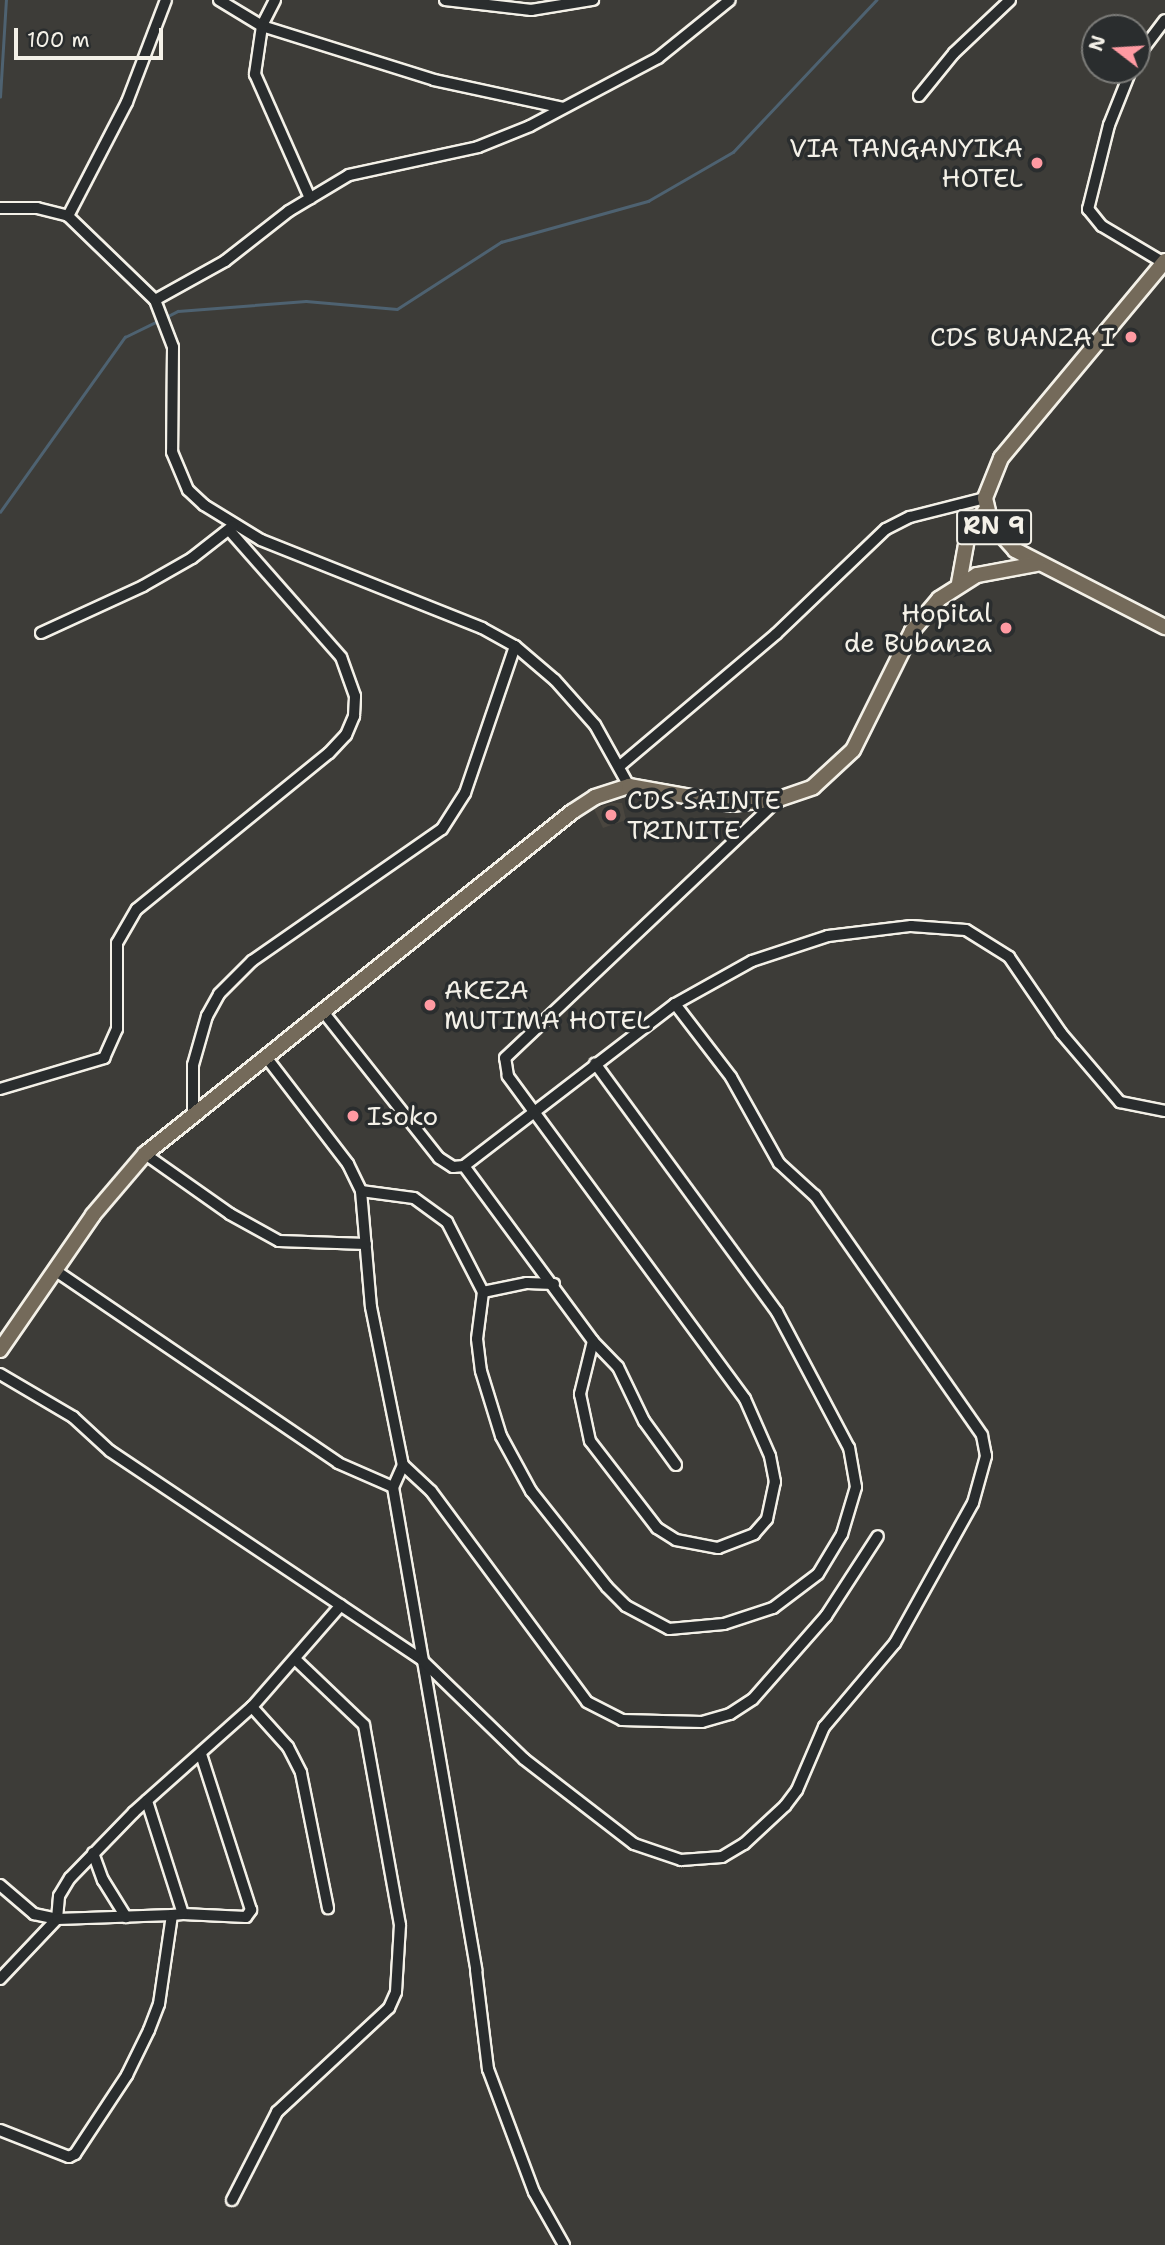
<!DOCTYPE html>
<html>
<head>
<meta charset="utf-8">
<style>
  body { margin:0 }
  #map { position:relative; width:1165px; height:2245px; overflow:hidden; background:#3d3c38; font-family:"Shantell Sans",sans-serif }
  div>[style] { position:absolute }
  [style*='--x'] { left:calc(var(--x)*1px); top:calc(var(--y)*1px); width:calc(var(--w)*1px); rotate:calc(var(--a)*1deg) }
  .built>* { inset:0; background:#4a463f }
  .stream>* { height:2.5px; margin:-1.25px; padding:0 1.25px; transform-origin:1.25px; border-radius:1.25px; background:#4e6271 }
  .roads { filter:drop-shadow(2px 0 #f4f1e8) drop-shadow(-2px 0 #f4f1e8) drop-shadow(0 2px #f4f1e8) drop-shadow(0 -2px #f4f1e8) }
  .minor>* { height:10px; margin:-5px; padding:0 5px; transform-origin:5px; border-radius:5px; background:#2a2d2e }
  .major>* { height:14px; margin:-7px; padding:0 7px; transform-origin:7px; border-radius:7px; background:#746a5a }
  .dots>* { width:19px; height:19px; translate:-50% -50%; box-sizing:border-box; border:4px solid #2a2d2e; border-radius:50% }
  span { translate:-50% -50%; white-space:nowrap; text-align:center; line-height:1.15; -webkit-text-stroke:7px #2a2d2e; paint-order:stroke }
  .shield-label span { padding:2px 5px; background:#2a2d2e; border:2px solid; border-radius:5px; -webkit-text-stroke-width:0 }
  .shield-label { font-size:24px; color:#f4f1e8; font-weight:700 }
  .poi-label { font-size:26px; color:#f4f1e8 }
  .right { translate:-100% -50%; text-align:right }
  .left { translate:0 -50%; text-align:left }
  .north { position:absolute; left:1081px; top:14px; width:70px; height:70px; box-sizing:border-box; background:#2a2d2e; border:2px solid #7b7b78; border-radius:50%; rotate:287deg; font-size:19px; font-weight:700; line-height:28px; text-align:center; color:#f4f1e8 }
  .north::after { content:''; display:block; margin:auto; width:24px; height:32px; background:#ff9aa2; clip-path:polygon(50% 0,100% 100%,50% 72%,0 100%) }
  .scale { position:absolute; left:14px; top:28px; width:149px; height:32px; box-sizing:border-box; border:4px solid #f4f1e8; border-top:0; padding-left:9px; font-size:21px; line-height:24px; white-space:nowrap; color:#f4f1e8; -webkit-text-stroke:5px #2a2d2e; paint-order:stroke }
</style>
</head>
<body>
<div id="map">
  <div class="built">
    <div style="clip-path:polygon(612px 803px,622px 803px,626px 820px,603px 828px,594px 809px)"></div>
  </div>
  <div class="stream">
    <div style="--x:0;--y:97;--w:97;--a:-86.5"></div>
    <div style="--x:166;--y:317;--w:13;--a:-27"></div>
    <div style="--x:178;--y:311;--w:128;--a:-4.5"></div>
    <div style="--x:306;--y:301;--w:91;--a:5"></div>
    <div style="--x:397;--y:309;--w:124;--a:-32.8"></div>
    <div style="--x:501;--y:242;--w:153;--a:-15.6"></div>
    <div style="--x:648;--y:201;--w:98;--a:-30"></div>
    <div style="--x:733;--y:152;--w:209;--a:-46.7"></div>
    <div style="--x:0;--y:512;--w:215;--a:-54.5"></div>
    <div style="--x:125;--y:337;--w:39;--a:-26"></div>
  </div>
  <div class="roads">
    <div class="minor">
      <div style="--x:219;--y:0;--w:50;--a:31.2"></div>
      <div style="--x:262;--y:26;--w:180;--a:17.4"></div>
      <div style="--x:434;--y:80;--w:132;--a:12.2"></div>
      <div style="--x:275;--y:0;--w:29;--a:117"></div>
      <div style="--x:262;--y:26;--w:49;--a:98.3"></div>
      <div style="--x:255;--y:74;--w:136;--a:66.1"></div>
      <div style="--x:445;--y:0;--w:87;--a:6.6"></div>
      <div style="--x:531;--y:10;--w:63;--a:-9.2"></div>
      <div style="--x:1137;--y:57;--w:46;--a:-52.9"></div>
      <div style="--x:1131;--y:70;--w:59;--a:111.8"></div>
      <div style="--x:1109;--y:125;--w:87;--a:104"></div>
      <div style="--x:1088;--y:209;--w:22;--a:51"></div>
      <div style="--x:1102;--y:226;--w:72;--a:30.8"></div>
      <div style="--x:919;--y:96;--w:55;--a:-50.9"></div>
      <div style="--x:954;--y:53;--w:77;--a:-43.4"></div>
      <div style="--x:0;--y:208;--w:37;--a:0"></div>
      <div style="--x:37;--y:208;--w:32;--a:14"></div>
      <div style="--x:68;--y:216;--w:121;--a:44"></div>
      <div style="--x:155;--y:300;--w:50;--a:69"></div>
      <div style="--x:173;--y:347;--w:105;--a:90.5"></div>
      <div style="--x:172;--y:452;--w:41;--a:67.2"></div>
      <div style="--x:188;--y:490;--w:22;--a:43"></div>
      <div style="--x:204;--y:505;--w:67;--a:31.6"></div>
      <div style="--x:261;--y:540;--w:238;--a:21.7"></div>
      <div style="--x:482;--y:628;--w:38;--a:29"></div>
      <div style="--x:515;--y:646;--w:52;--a:40.4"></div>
      <div style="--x:555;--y:680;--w:60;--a:48.4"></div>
      <div style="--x:595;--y:725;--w:70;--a:60.9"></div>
      <div style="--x:68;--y:216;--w:128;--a:-62.6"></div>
      <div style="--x:127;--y:102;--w:109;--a:-69.1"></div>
      <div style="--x:155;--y:300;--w:80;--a:-29.1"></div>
      <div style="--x:225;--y:261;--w:81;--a:-38"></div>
      <div style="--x:289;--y:211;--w:70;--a:-31"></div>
      <div style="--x:349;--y:175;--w:132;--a:-12.2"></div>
      <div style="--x:478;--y:147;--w:56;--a:-22"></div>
      <div style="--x:530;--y:126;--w:145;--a:-28"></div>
      <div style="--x:658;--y:58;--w:92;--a:-38.9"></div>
      <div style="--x:41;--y:633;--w:112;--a:-24.7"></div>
      <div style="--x:143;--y:586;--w:56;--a:-29.7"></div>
      <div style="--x:192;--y:558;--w:52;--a:-38"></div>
      <div style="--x:621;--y:765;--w:203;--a:-40.2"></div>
      <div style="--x:776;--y:634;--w:152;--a:-43.7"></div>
      <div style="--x:886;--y:529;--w:27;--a:-27"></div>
      <div style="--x:910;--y:517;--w:77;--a:-14.2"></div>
      <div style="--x:675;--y:1004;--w:88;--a:-29.2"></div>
      <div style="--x:752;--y:961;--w:80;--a:-18.2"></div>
      <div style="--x:828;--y:936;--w:84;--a:-6.9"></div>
      <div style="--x:911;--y:926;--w:55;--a:4.2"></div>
      <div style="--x:966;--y:930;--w:51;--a:32.1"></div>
      <div style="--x:1009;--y:957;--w:92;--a:55.6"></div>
      <div style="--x:1061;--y:1033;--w:91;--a:49.5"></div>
      <div style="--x:1120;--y:1102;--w:46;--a:11.3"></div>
      <div style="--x:266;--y:1057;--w:135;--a:52.5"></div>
      <div style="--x:348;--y:1164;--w:30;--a:64"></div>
      <div style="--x:361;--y:1191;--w:116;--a:85.1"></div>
      <div style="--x:371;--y:1307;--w:161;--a:78.6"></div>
      <div style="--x:403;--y:1465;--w:24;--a:114"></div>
      <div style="--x:393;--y:1487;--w:490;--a:80.2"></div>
      <div style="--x:476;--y:1970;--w:100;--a:83.1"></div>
      <div style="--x:488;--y:2069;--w:131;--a:69.5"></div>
      <div style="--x:534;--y:2192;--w:61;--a:60.5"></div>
      <div style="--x:0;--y:1089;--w:109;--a:-16.6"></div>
      <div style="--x:104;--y:1058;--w:32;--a:-66"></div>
      <div style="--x:117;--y:1029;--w:86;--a:-90"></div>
      <div style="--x:117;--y:943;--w:39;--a:-60"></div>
      <div style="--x:137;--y:909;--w:247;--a:-39.1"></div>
      <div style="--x:329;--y:753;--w:25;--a:-47"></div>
      <div style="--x:346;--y:735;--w:21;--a:-67"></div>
      <div style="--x:354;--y:716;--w:20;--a:-87"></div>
      <div style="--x:355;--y:696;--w:41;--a:-109.7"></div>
      <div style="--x:341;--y:657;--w:169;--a:-131.4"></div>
      <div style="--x:193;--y:1114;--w:49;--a:-90"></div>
      <div style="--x:193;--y:1065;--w:51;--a:-74.1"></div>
      <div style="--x:207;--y:1016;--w:25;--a:-61"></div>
      <div style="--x:219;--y:994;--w:47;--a:-45"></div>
      <div style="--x:252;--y:961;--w:231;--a:-34.8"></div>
      <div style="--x:442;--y:829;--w:43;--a:-57.4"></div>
      <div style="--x:465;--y:793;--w:155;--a:-71.2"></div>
      <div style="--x:145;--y:1154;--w:104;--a:35.2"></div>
      <div style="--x:230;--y:1214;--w:56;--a:28.9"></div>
      <div style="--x:279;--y:1241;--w:87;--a:2"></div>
      <div style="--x:464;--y:1166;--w:217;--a:53.6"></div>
      <div style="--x:361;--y:1191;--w:53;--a:7.5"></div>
      <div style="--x:414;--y:1198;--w:41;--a:36"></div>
      <div style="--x:447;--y:1222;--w:79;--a:62.8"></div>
      <div style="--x:483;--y:1292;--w:47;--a:97.3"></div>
      <div style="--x:477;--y:1339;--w:32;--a:83"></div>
      <div style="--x:481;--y:1371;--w:68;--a:72.9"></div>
      <div style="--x:501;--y:1436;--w:63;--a:61.4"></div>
      <div style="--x:531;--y:1491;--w:122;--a:51.6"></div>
      <div style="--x:607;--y:1587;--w:27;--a:45"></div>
      <div style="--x:626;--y:1606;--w:49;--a:28.1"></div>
      <div style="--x:669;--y:1629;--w:55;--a:-5.2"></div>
      <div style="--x:724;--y:1624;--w:52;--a:-18.1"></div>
      <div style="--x:773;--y:1608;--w:56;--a:-37.1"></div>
      <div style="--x:818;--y:1574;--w:47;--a:-59"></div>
      <div style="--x:842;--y:1534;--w:49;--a:-73.4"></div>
      <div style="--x:856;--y:1487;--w:40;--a:-100"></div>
      <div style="--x:849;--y:1448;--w:154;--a:-117.9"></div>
      <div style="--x:777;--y:1312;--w:308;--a:-126.2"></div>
      <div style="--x:56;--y:1271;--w:341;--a:34.2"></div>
      <div style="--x:338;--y:1463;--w:60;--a:23.6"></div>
      <div style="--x:483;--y:1292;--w:45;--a:-11.6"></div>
      <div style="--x:527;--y:1283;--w:27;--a:2"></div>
      <div style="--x:0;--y:1374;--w:85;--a:30.5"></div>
      <div style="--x:73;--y:1417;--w:50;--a:42.6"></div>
      <div style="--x:110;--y:1451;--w:376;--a:33.8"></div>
      <div style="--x:422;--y:1660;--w:142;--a:44.1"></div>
      <div style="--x:524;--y:1759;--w:139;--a:37.7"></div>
      <div style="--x:634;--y:1844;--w:50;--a:18.8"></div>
      <div style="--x:681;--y:1860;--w:41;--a:-4.2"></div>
      <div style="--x:722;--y:1857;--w:26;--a:-31"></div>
      <div style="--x:744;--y:1844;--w:56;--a:-42.8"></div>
      <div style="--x:785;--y:1806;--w:20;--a:-53"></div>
      <div style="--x:797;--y:1790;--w:69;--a:-66.8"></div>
      <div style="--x:824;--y:1727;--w:110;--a:-49.8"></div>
      <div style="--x:895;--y:1643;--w:160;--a:-60.9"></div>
      <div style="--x:973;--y:1503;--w:49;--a:-74.5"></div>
      <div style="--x:986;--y:1456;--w:21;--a:-101"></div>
      <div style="--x:982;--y:1435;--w:292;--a:-124.9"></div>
      <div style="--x:815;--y:1196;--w:49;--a:-137.5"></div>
      <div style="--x:779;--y:1163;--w:98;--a:-119.2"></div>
      <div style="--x:731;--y:1077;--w:92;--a:-127.5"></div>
      <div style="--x:675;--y:1004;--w:266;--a:142.5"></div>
      <div style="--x:464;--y:1166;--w:11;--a:175"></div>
      <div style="--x:453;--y:1167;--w:17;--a:-147"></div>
      <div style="--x:439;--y:1158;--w:185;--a:-128.4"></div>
      <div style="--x:403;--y:1465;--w:38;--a:43"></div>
      <div style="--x:431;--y:1491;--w:262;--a:53.5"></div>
      <div style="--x:587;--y:1702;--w:39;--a:27"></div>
      <div style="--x:622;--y:1720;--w:80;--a:1.4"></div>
      <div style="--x:702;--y:1722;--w:29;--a:-16"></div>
      <div style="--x:730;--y:1714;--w:27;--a:-33"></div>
      <div style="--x:753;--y:1699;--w:111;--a:-48.7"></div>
      <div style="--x:826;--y:1616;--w:95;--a:-57"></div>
      <div style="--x:676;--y:1465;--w:54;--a:-126"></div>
      <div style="--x:644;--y:1421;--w:60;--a:-115.7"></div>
      <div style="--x:618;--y:1367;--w:36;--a:-134"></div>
      <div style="--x:593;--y:1341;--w:55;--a:103.8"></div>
      <div style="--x:580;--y:1394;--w:48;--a:78"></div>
      <div style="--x:590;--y:1441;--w:110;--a:52.4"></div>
      <div style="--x:657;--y:1528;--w:22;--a:32"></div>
      <div style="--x:676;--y:1540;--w:43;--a:10.8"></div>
      <div style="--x:718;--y:1548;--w:39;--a:-21"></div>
      <div style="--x:754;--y:1534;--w:20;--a:-49"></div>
      <div style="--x:767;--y:1519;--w:38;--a:-78"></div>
      <div style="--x:775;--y:1482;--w:26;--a:-101"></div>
      <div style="--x:770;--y:1456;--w:62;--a:-113.7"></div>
      <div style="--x:745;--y:1399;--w:401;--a:-126.3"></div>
      <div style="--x:508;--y:1076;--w:18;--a:-99"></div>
      <div style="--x:505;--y:1058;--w:377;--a:-43.4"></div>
      <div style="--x:252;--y:1707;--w:54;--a:48"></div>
      <div style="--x:288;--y:1747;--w:29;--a:63"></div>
      <div style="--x:301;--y:1773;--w:138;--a:78.7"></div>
      <div style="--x:93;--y:1853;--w:29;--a:70"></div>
      <div style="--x:103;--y:1880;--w:44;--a:58.1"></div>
      <div style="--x:0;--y:1885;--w:45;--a:40.5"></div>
      <div style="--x:34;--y:1914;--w:24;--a:12"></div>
      <div style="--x:57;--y:1919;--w:23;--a:-85"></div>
      <div style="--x:59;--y:1896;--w:21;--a:-59"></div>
      <div style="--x:70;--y:1878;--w:92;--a:-45.9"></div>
      <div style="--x:134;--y:1812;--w:158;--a:-41.7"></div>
      <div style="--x:252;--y:1707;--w:135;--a:-48.9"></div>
      <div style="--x:183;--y:1914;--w:63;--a:2.7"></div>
      <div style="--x:246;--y:1917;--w:9;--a:-54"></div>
      <div style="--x:251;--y:1910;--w:164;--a:-107.8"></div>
      <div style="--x:0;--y:1979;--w:83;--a:-46.5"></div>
      <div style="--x:57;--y:1919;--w:115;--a:-2"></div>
      <div style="--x:0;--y:2130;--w:74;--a:21.4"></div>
      <div style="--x:69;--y:2157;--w:7;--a:-27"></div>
      <div style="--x:75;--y:2154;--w:95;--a:-56.6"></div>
      <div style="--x:127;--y:2075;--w:50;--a:-63.9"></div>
      <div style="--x:149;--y:2030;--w:28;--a:-69"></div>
      <div style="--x:159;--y:2004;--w:90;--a:-81.7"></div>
      <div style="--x:172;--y:1915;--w:11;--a:-5"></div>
      <div style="--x:183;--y:1914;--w:119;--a:-107.7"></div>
      <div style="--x:232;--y:2200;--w:99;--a:-62.9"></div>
      <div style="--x:277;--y:2112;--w:153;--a:-42.9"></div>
      <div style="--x:389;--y:2008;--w:17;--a:-66"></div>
      <div style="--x:396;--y:1992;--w:67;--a:-86.6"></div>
      <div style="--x:400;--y:1925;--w:203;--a:-100.2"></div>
      <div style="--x:364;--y:1725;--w:94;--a:-136.3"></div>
    </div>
    <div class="major">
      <div style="--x:1165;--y:261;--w:256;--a:129.8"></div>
      <div style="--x:1001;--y:458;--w:43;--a:111.8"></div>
      <div style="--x:985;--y:498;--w:26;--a:77"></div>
      <div style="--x:991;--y:523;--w:36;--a:48"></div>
      <div style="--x:1015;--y:550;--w:169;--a:27.2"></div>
      <div style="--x:959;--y:583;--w:45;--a:-79.7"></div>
      <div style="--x:967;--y:539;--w:33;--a:-57"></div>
      <div style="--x:0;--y:1350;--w:164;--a:-55.4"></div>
      <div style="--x:93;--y:1215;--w:80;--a:-49.6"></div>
      <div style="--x:145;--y:1154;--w:547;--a:-38.69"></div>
      <div style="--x:572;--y:812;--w:27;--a:-33"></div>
      <div style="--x:595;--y:797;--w:36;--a:-18"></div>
      <div style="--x:629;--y:786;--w:104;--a:10"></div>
      <div style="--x:731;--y:804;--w:48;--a:-5.9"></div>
      <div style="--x:779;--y:799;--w:36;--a:-19"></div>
      <div style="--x:813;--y:787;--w:54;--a:-42.8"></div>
      <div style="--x:853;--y:750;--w:133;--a:-63.6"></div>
      <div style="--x:912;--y:631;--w:42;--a:-49.8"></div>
      <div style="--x:939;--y:599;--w:45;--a:-32.3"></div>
      <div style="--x:977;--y:575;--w:61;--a:-10.4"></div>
    </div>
  </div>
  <div class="dots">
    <div style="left:1037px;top:163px;background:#ff9aa2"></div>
    <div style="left:1131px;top:337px;background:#ff9aa2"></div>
    <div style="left:1006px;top:628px;background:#ff9aa2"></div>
    <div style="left:611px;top:815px;background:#ff9aa2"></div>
    <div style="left:430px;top:1005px;background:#ff9aa2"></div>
    <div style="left:353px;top:1116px;background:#ff9aa2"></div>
  </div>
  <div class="shield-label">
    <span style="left:994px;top:527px">RN 9</span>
  </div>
  <div class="poi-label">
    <span class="right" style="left:1023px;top:163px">VIA TANGANYIKA<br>HOTEL</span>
    <span class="right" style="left:1115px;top:337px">CDS BUANZA I</span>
    <span class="right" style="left:992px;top:628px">Hopital<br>de Bubanza</span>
    <span class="left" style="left:627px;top:815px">CDS SAINTE<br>TRINITE</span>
    <span class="left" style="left:444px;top:1005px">AKEZA<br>MUTIMA HOTEL</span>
    <span class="left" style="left:367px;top:1116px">Isoko</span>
  </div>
  <div class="north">N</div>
  <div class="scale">100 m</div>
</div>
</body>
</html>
